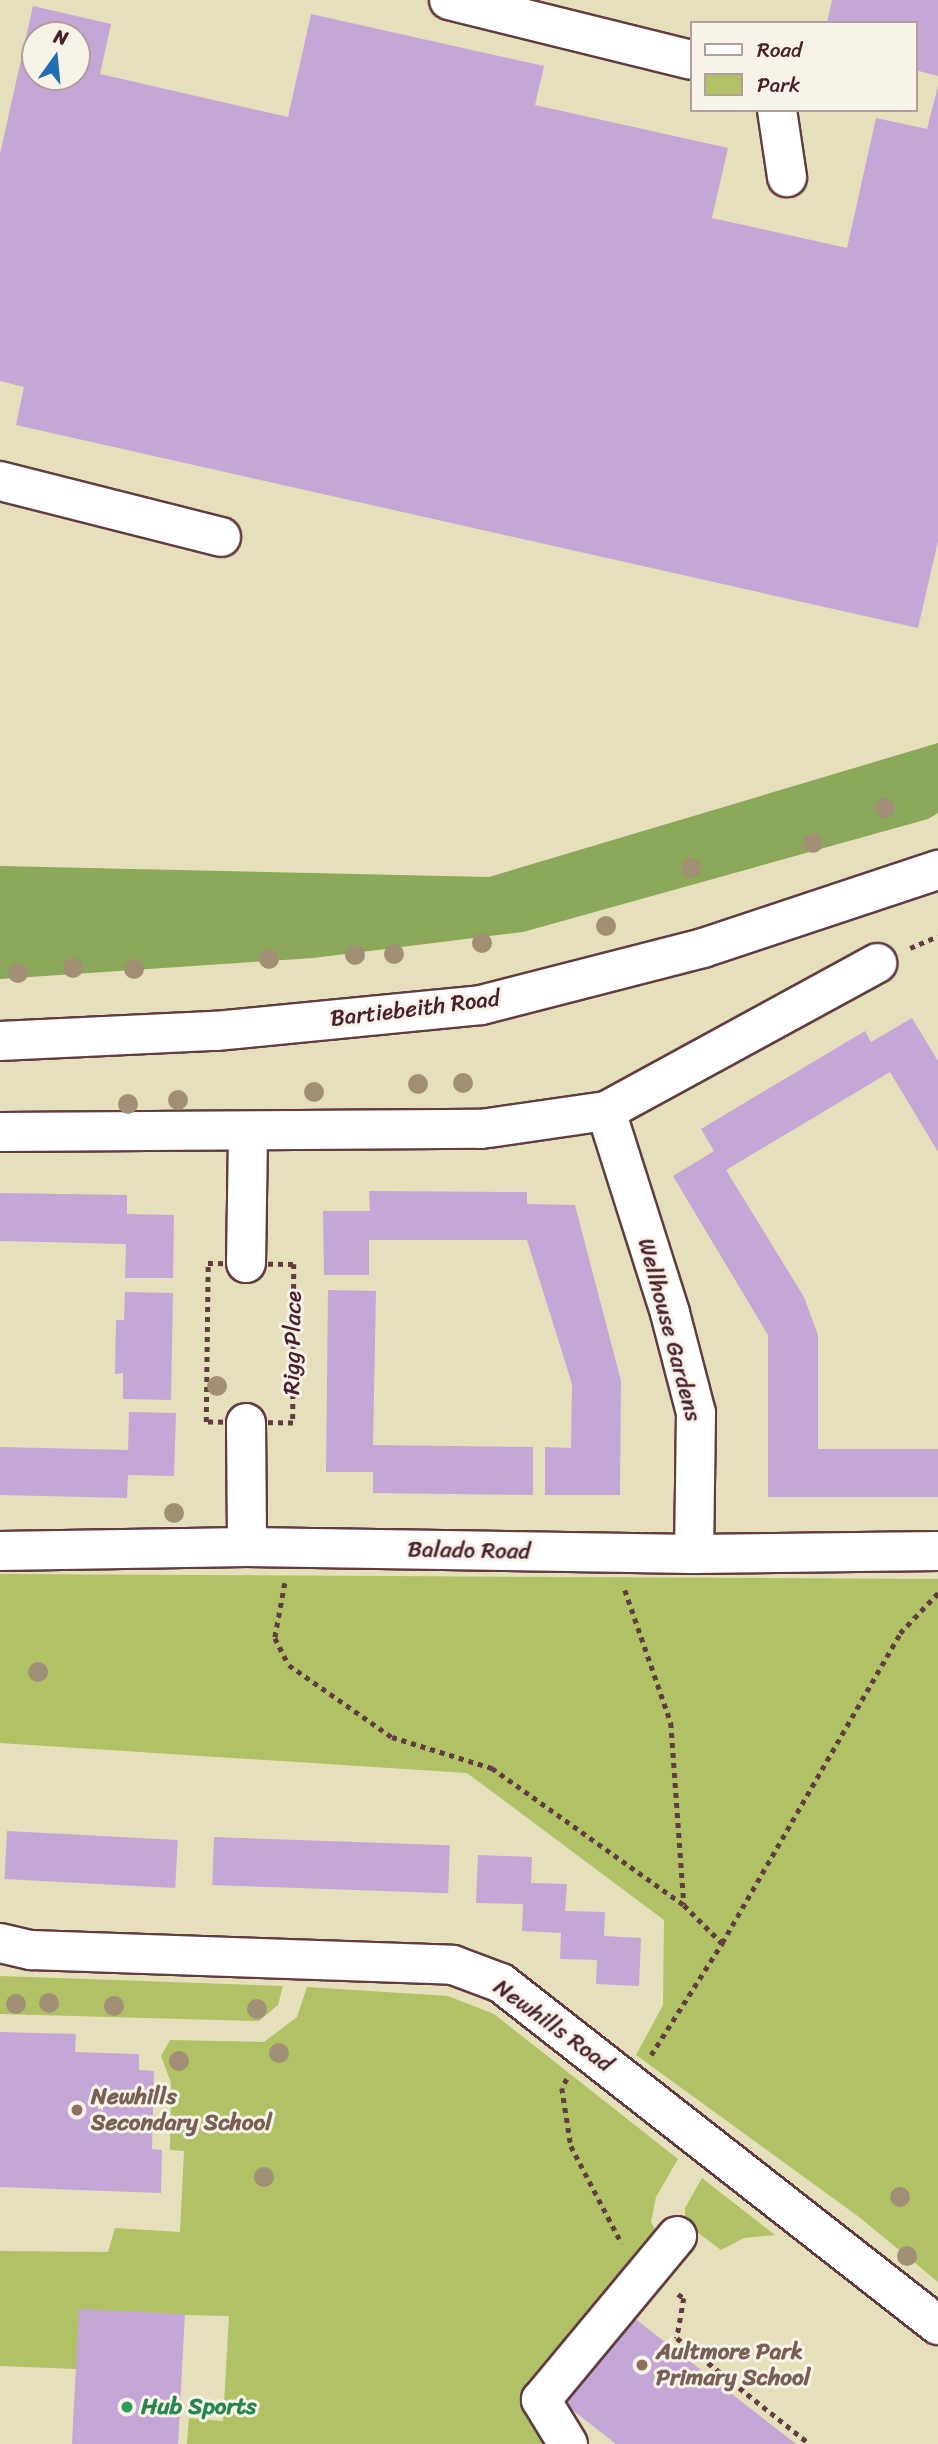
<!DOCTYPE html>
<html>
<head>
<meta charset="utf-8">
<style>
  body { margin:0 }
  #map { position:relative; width:938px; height:2444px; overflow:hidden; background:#e6dfbb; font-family:Sriracha,sans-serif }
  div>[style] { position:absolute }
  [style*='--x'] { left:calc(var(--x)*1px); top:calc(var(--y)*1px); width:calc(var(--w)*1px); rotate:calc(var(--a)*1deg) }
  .green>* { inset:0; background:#b0c265 }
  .forest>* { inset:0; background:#8ca85a }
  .building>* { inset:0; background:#c4a7d7; transform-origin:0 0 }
  .path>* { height:4.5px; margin-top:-2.25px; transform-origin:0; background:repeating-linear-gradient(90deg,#613c41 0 5px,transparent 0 10px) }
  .roads { filter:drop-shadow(2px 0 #613c41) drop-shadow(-2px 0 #613c41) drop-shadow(0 2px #613c41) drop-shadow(0 -2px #613c41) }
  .minor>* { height:38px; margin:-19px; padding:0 19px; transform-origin:19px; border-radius:19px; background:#fff }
  .trees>* { width:20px; height:20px; margin:-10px; border-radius:50%; background:#a19075 }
  .dots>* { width:19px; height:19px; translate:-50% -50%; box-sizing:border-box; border:4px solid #f7f3e8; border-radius:50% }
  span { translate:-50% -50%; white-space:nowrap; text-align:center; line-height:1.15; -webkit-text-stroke:6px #f7f3e8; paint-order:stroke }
  .street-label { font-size:23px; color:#4a1f2b }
  .education-label { font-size:23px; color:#785e54; font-weight:700 }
  .left { translate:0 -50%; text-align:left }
  .leisure-label { font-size:23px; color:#27864d; font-weight:700 }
  .legend { position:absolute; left:690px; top:21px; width:228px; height:91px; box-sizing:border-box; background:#f7f3e8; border:2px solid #b29e9c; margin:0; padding:9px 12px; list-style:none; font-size:21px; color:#4a1f2b }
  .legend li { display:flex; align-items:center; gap:14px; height:35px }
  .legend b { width:35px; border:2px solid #b29e9c }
  .north { position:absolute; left:21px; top:21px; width:70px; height:70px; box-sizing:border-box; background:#f7f3e8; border:2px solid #b29e9c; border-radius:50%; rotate:15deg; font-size:19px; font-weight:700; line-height:28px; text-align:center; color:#4a1f2b }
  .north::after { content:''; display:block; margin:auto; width:24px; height:32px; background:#1f6fb2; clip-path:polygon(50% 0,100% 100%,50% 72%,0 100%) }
</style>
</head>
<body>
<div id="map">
  <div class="green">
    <div style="clip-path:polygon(0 1574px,938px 1579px,938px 2282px,859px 2217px,636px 2055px,663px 2005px,664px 1920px,467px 1773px,0 1743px)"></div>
    <div style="clip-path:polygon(0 1976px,283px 1986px,278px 2005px,259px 2021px,0 2014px)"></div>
    <div style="clip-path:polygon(307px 1987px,448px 1996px,494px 2014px,678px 2159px,656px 2197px,651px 2222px,660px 2239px,531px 2415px,542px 2444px,187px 2444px,189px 2418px,223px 2421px,229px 2316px,185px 2315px,76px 2369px,0 2366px,0 2251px,108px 2252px,115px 2228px,180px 2232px,184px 2151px,170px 2150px,171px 2083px,161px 2056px,170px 2040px,264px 2042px,297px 2017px)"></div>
    <div style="clip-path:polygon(702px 2178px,775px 2235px,744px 2238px,721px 2250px,685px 2223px,685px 2208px)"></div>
  </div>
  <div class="forest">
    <div style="clip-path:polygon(938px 743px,938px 813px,928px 819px,523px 932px,313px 958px,0 979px,0 866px,489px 877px)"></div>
  </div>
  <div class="building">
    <div style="clip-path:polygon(832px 0,938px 0,938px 76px,915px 70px,915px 23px,827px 23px)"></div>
    <div style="clip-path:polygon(evenodd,33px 6px,111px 24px,100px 74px,288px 117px,311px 14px,544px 66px,535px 105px,728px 148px,712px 218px,847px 248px,876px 118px,927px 129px,938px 86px,938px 541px,918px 628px,16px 425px,24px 387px,0 381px,0 154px,33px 6px,35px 35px,77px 35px,77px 77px,35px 77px,35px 35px)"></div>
    <div style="clip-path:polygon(912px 1018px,938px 1061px,938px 1152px,890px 1072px,726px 1170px,804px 1297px,818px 1335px,818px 1449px,938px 1449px,938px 1497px,768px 1497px,768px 1335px,673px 1176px,714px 1151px,701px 1129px,865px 1031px,871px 1042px)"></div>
    <div style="clip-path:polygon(369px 1191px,527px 1192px,527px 1204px,575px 1205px,621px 1381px,620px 1495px,545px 1495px,545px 1447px,571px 1448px,572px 1384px,527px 1240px,369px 1240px,369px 1275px,324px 1275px,323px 1211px,370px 1211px)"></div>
    <div style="clip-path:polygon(0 1193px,127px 1195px,127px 1214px,174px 1215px,173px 1278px,125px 1278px,126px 1244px,0 1241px)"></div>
    <div style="clip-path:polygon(328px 1290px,376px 1291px,373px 1445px,533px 1447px,533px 1495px,373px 1493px,373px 1472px,326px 1472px)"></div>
    <div style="clip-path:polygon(125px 1292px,173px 1293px,171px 1400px,123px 1399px,123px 1373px,115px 1374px,116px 1320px,124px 1320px)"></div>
    <div style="clip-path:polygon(129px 1412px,176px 1413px,174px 1476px,128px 1475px,127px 1498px,0 1495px,0 1447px,128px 1450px)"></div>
    <div style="left:7px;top:1831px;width:171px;height:48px;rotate:3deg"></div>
    <div style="left:214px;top:1837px;width:236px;height:48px;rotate:2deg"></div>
    <div style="clip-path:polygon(478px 1855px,532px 1857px,531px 1883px,567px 1884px,565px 1911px,605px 1912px,604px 1936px,641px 1938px,639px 1986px,596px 1984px,597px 1960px,560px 1959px,561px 1933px,522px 1931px,523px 1904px,476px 1903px)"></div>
    <div style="clip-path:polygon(0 2032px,76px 2034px,75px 2052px,139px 2054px,139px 2070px,154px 2071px,152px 2149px,162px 2150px,161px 2193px,0 2187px)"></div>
    <div style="left:79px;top:2309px;width:106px;height:135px;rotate:3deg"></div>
    <div style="clip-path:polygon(629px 2314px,796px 2444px,616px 2444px,561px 2401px)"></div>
  </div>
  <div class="path">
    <div style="--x:910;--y:948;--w:30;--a:-23"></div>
    <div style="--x:208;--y:1263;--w:86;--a:0.7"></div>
    <div style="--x:294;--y:1264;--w:159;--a:90.4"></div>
    <div style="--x:293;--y:1423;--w:87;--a:-179.3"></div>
    <div style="--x:206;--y:1422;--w:159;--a:-89.3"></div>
    <div style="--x:285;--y:1583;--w:56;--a:100.3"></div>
    <div style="--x:275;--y:1638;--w:30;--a:63"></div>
    <div style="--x:289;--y:1665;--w:126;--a:35"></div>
    <div style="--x:392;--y:1737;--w:105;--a:17.2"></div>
    <div style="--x:492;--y:1768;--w:236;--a:35.5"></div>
    <div style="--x:625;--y:1590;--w:141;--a:70.9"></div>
    <div style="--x:671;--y:1723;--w:182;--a:85.9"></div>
    <div style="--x:684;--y:1905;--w:54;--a:45"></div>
    <div style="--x:651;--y:2055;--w:133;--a:-57.6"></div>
    <div style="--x:722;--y:1943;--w:357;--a:-60.1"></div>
    <div style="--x:900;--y:1633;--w:55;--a:-46.5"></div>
    <div style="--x:567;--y:2079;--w:10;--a:119"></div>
    <div style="--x:562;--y:2088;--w:59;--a:81.2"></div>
    <div style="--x:571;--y:2146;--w:110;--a:62.5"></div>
    <div style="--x:678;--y:2294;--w:7;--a:34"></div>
    <div style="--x:684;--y:2298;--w:41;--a:99.9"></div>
    <div style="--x:677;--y:2338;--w:170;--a:38.6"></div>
  </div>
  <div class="roads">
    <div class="minor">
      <div style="--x:449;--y:0;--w:249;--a:13.9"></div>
      <div style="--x:777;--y:110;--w:68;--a:81.5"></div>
      <div style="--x:0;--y:481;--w:228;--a:14.2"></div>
      <div style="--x:0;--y:1041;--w:216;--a:-2.7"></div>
      <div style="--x:216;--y:1031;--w:266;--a:-5.6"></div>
      <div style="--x:481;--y:1005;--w:229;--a:-14.4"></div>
      <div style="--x:703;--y:948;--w:248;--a:-18.4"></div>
      <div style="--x:606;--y:1111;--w:212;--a:72.4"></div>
      <div style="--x:670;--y:1313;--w:103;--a:75.4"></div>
      <div style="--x:696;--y:1413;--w:141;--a:90.8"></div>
      <div style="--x:0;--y:1132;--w:481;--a:-0.4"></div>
      <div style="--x:481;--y:1129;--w:126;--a:-8.2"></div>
      <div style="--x:606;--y:1111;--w:309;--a:-28.6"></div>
      <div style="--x:246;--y:1263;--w:132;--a:-89.1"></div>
      <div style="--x:246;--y:1423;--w:124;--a:89.5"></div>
      <div style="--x:0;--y:1551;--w:247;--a:-0.9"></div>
      <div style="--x:247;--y:1547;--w:447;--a:0.9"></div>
      <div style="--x:694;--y:1554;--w:244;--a:-0.7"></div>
      <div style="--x:0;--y:1943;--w:32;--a:13"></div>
      <div style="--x:31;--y:1950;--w:422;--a:2"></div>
      <div style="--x:453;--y:1965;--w:51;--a:20.6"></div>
      <div style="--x:501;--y:1983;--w:555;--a:38.05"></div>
      <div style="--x:568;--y:2444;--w:52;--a:-121.5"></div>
      <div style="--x:541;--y:2400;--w:213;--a:-50.3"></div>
    </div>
  </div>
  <div class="trees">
    <div style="left:885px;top:808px"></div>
    <div style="left:813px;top:843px"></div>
    <div style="left:691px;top:868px"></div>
    <div style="left:606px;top:926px"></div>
    <div style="left:482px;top:943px"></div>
    <div style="left:394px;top:954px"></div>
    <div style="left:355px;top:955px"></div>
    <div style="left:269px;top:959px"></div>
    <div style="left:73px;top:968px"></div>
    <div style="left:134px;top:969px"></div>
    <div style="left:18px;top:973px"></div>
    <div style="left:463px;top:1083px"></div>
    <div style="left:418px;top:1084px"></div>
    <div style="left:314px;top:1092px"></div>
    <div style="left:178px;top:1100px"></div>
    <div style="left:128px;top:1104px"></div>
    <div style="left:217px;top:1386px"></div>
    <div style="left:174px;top:1513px"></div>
    <div style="left:38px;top:1672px"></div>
    <div style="left:49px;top:2003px"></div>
    <div style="left:16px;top:2004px"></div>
    <div style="left:114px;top:2006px"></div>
    <div style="left:257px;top:2009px"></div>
    <div style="left:279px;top:2053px"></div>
    <div style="left:179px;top:2061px"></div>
    <div style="left:264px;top:2177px"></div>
    <div style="left:900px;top:2197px"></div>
    <div style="left:907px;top:2256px"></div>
  </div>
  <div class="dots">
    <div style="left:77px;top:2110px;background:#8d6e63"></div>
    <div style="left:642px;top:2365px;background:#8d6e63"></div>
    <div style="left:127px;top:2407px;background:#2e9e5b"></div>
  </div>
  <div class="street-label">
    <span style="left:415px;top:1009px;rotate:-7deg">Bartiebeith Road</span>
    <span style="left:669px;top:1330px;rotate:75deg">Wellhouse Gardens</span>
    <span style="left:293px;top:1343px;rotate:-89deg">Rigg Place</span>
    <span style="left:469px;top:1551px;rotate:1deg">Balado Road</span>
    <span style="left:553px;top:2026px;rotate:36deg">Newhills Road</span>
  </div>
  <div class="education-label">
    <span class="left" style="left:91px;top:2110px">Newhills<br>Secondary School</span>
    <span class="left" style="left:656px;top:2365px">Aultmore Park<br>Primary School</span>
  </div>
  <div class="leisure-label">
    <span class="left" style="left:141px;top:2407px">Hub Sports</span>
  </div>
  <ul class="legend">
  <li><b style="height:9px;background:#fff"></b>Road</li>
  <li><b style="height:19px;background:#b0c265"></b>Park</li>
  </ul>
  <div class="north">N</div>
</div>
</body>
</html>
